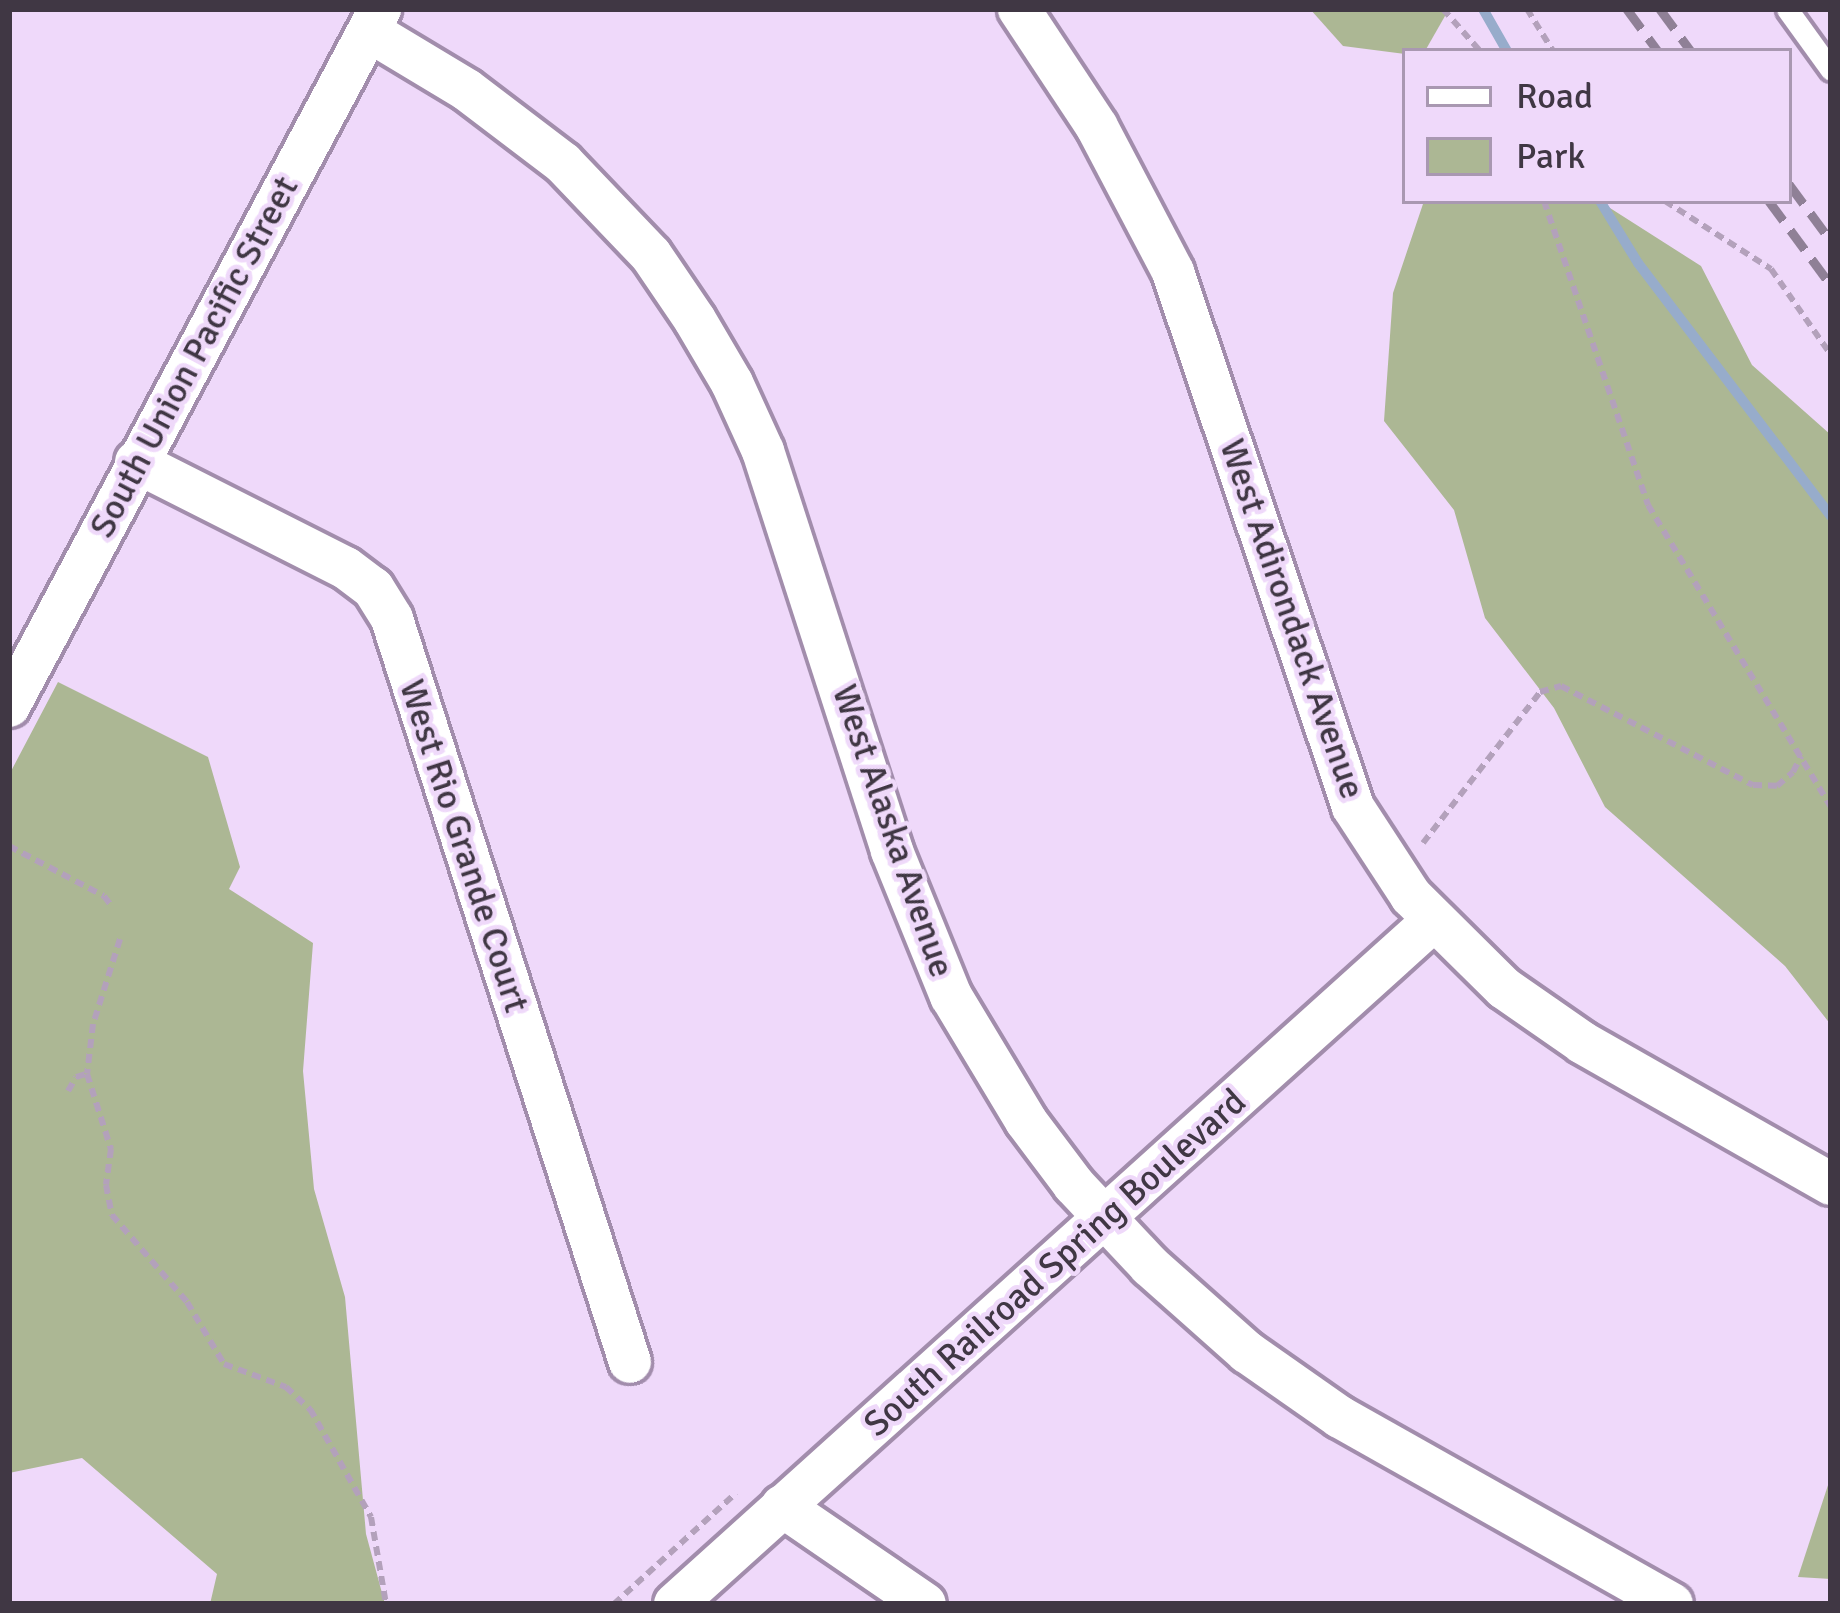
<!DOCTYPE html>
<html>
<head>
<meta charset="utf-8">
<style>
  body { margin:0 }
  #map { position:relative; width:1840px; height:1613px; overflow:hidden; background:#efd9fa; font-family:Signika,sans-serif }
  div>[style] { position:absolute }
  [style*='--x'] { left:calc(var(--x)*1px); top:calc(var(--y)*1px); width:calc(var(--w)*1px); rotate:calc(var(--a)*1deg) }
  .green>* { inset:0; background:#acb794 }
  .stream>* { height:10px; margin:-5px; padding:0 5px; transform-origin:5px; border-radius:5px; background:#97accb }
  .path>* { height:6px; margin-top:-3px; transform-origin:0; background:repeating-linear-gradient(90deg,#b3a1bb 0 9px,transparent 0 15px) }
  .roads { filter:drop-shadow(3px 0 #a28dac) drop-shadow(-3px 0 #a28dac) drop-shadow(0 3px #a28dac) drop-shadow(0 -3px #a28dac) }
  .service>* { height:21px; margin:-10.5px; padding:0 10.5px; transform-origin:10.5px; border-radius:10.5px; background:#fff }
  .minor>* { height:42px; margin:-21px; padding:0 21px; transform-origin:21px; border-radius:21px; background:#fff }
  .rail>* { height:9px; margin-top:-4.5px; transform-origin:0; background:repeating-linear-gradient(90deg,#8f8096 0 24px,transparent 0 36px) }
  span { translate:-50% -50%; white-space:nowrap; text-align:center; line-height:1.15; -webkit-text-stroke:9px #efd9fa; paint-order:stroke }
  .street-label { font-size:36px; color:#403744 }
  .frame { position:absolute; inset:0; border:12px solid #403744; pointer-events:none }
  .legend { position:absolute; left:1402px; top:48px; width:390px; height:156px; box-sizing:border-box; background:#efd9fa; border:3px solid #a998b1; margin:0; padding:15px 21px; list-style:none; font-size:36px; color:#403744 }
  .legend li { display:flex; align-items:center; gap:24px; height:60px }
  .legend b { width:60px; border:3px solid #a998b1 }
</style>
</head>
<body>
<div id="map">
  <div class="green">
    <div style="clip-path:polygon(1310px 9px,1449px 9px,1425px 51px,1405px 54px,1343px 46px)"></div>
    <div style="clip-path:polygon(1424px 201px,1599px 201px,1701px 266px,1752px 365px,1831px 435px,1831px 1025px,1785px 966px,1605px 807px,1554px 708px,1485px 618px,1454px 510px,1384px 421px,1393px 293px)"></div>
    <div style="clip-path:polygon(58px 682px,208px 757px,240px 867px,229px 889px,313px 943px,303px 1071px,314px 1189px,345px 1297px,366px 1534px,385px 1604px,210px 1604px,217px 1574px,82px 1458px,9px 1473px,9px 775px)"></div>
    <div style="clip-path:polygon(1831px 1476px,1831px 1579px,1798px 1577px)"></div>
  </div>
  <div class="stream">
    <div style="--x:1483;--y:9;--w:48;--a:60.3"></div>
    <div style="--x:1600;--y:201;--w:73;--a:58.5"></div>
    <div style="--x:1638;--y:263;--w:318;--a:52.7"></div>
  </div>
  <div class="path">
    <div style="--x:1443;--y:9;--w:56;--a:48.6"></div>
    <div style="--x:1527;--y:9;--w:49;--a:58.2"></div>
    <div style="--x:1544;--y:201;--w:321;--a:71.1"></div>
    <div style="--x:1648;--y:505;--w:353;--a:58.8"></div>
    <div style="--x:1665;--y:201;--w:126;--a:32.7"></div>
    <div style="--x:1771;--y:269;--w:105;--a:55.1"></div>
    <div style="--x:1423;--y:843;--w:191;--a:-52.2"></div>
    <div style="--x:1540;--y:692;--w:22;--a:-16"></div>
    <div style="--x:1561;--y:686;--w:216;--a:27.3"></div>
    <div style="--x:1753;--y:785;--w:24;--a:2"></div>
    <div style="--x:1777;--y:786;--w:21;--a:-41"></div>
    <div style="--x:1793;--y:772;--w:18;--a:-63"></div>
    <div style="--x:9;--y:846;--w:107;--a:27.8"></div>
    <div style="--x:104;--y:896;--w:10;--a:53"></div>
    <div style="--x:120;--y:939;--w:89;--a:107.6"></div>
    <div style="--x:93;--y:1024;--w:50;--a:96.8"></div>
    <div style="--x:87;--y:1074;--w:79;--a:72.3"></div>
    <div style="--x:111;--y:1149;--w:36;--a:98"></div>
    <div style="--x:106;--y:1185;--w:31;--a:79"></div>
    <div style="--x:112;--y:1215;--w:115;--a:49.2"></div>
    <div style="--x:187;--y:1302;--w:72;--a:59.2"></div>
    <div style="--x:224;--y:1364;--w:66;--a:20.4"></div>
    <div style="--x:286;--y:1387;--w:33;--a:43"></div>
    <div style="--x:310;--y:1409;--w:124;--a:60.5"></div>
    <div style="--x:371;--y:1517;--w:88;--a:80.2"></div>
    <div style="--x:68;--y:1091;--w:16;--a:-60"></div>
    <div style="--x:76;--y:1077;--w:10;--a:-17"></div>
    <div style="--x:614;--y:1604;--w:165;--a:-42.3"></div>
  </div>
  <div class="roads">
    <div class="service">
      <div style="--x:1787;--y:9;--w:75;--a:54.2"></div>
    </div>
    <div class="minor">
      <div style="--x:1019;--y:9;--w:141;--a:56.5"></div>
      <div style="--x:1097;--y:127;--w:164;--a:62.3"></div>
      <div style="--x:1173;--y:272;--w:564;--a:71.4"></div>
      <div style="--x:1353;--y:807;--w:106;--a:56.9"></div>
      <div style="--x:1411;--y:896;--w:131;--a:44.7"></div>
      <div style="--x:1504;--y:988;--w:96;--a:34.8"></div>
      <div style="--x:1583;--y:1043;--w:285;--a:29.6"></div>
      <div style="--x:369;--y:31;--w:114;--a:31"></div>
      <div style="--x:467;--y:90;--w:121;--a:37.2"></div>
      <div style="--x:563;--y:163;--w:127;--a:46.3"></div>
      <div style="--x:651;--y:255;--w:78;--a:55.9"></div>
      <div style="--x:695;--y:320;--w:73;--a:59.6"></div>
      <div style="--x:732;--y:383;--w:75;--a:65.5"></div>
      <div style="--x:763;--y:451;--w:420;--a:72.1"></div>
      <div style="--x:892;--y:851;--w:157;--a:67.9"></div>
      <div style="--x:951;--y:996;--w:146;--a:59"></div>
      <div style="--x:1026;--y:1121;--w:80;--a:53.1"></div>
      <div style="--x:1074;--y:1185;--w:111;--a:46.8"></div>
      <div style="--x:1150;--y:1266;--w:130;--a:41.6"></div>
      <div style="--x:1247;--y:1352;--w:113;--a:35"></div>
      <div style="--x:1340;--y:1417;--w:381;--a:29.4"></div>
      <div style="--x:136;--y:462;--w:235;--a:26.8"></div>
      <div style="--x:346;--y:568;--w:34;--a:37"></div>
      <div style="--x:373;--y:588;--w:36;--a:58"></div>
      <div style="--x:392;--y:619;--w:780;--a:72.24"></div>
      <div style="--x:9;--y:706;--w:790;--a:-61.97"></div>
      <div style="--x:782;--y:1506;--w:173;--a:34.4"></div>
      <div style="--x:675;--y:1604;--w:1020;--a:-42.02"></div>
    </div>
  </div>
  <div class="rail">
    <div style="--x:1627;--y:9;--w:52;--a:53.6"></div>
    <div style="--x:1660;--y:9;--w:52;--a:53.6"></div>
    <div style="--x:1789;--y:184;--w:71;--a:53.6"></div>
    <div style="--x:1769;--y:201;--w:104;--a:53.6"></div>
  </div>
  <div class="street-label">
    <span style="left:194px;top:357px;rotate:-62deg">South Union Pacific Street</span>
    <span style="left:1292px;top:619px;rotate:71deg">West Adirondack Avenue</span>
    <span style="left:893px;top:831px;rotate:71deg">West Alaska Avenue</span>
    <span style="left:464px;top:846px;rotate:72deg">West Rio Grande Court</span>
    <span style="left:1055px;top:1263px;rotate:-42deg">South Railroad Spring Boulevard</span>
  </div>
  <div class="frame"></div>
  <ul class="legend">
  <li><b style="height:15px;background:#fff"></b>Road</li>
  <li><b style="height:33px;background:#acb794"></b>Park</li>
  </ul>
</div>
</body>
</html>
